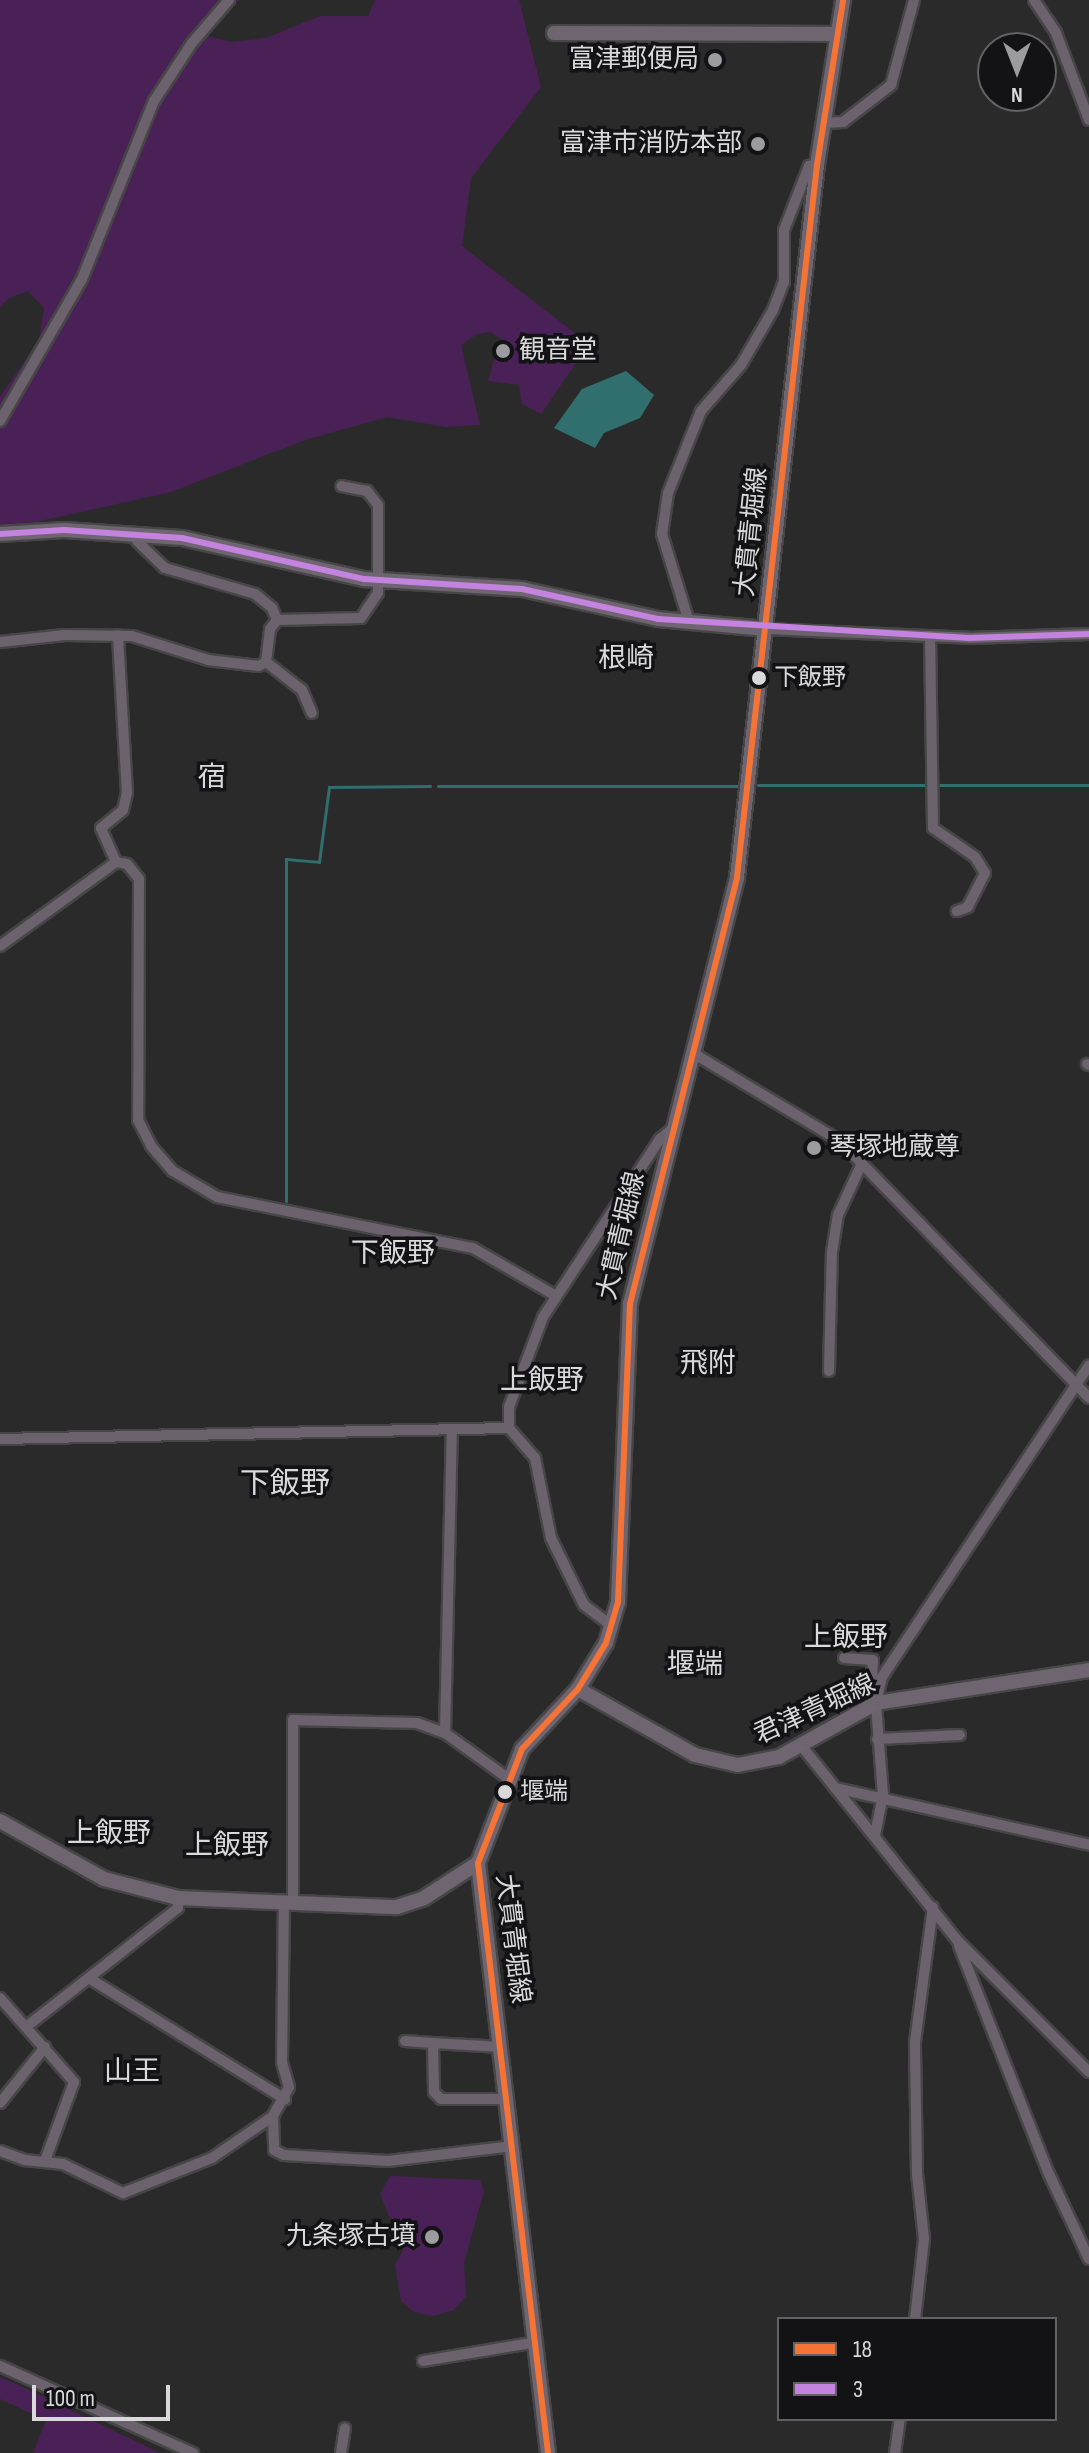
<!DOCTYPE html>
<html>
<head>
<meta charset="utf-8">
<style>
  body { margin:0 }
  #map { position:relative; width:1089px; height:2453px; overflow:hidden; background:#2b2a2b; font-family:"Sofia Sans Condensed","Noto Sans JP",sans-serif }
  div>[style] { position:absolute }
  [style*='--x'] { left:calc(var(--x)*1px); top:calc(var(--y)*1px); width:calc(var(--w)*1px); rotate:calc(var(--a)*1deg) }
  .green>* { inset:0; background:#4a2156 }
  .water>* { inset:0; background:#306f6d }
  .stream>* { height:3px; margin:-1.5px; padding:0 1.5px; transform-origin:1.5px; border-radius:1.5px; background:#306f6d }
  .roads { filter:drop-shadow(2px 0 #474647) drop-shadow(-2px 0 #474647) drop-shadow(0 2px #474647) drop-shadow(0 -2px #474647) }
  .street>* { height:10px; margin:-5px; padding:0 5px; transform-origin:5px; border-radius:5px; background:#6c626d }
  .secondary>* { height:14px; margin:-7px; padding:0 7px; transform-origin:7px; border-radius:7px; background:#6e6571 }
  .bus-1>* { height:6px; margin:-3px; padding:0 3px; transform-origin:3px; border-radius:3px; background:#f57335 }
  .bus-2>* { height:6px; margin:-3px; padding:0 3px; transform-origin:3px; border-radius:3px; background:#c483df }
  .dots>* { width:22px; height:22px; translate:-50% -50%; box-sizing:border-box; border:4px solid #131214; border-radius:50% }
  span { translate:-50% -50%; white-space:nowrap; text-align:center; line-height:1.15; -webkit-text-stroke:7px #131214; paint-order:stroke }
  .bus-label { font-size:24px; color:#d9d8da }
  .left { translate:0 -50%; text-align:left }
  .poi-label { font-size:26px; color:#d9d8da }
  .right { translate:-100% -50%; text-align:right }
  .street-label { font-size:26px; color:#d9d8da }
  .neighbourhood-label { font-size:28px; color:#d9d8da }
  .quarter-label { font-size:30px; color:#d9d8da }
  .legend { position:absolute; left:777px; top:2317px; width:280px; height:104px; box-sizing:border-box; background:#131214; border:2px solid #626163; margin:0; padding:10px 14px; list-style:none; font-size:24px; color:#d9d8da }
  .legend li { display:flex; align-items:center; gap:16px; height:40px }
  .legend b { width:40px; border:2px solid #626163 }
  .north { position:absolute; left:977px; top:32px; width:80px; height:80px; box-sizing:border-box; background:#131214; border:2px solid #626163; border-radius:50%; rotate:180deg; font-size:22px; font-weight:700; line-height:32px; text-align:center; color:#d9d8da }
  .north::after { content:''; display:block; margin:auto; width:28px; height:36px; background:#9c9b9d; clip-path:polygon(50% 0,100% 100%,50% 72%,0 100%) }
  .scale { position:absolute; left:32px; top:2385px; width:138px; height:36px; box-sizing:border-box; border:4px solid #d9d8da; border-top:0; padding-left:10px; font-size:24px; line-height:28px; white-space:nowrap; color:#d9d8da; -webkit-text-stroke:6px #131214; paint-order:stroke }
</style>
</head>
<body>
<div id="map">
  <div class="green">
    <div style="clip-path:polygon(0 0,239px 0,208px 36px,231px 42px,266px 38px,320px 16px,368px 16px,375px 0,519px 0,541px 87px,471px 178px,462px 246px,589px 344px,541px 414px,522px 404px,519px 385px,488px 381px,494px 360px,509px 357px,514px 347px,490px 332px,477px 334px,461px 345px,480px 425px,446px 427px,387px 417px,305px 440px,171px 492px,13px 527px,0 525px,0 397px,39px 340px,44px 308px,28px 291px,9px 298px,0 307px)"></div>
    <div style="clip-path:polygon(390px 2176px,480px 2180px,484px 2191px,464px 2263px,466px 2296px,454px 2310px,433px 2316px,414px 2312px,401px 2301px,395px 2265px,403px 2250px,380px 2194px)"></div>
    <div style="clip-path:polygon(0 2377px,27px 2389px,160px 2453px,33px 2453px,46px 2420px,0 2399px)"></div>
  </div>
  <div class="water">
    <div style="clip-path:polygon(626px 371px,654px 395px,640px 418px,604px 433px,595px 448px,554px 428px,582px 389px)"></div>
  </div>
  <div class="stream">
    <div style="--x:758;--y:785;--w:169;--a:0"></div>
    <div style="--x:938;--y:785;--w:151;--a:0"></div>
    <div style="--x:438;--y:786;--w:301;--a:0"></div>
    <div style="--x:286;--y:1201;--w:342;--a:-90"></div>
    <div style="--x:286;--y:859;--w:33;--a:5"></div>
    <div style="--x:319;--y:862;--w:76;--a:-82.4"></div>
    <div style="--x:329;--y:787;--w:101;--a:-0.6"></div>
  </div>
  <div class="roads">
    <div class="street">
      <div style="--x:1034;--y:0;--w:40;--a:56"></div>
      <div style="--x:1056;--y:33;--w:93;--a:69.2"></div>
      <div style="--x:824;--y:123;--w:19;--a:-3"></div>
      <div style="--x:843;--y:122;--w:61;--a:-37.6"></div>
      <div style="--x:891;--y:85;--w:88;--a:-74.9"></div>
      <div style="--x:0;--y:421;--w:164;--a:-60"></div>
      <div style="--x:82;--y:279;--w:192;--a:-68"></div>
      <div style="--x:154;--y:101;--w:69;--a:-56.8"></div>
      <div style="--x:192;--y:43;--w:57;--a:-49.3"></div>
      <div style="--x:139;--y:533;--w:8;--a:104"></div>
      <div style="--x:137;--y:541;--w:39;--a:44"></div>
      <div style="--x:165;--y:568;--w:94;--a:16.1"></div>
      <div style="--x:255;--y:594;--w:22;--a:39"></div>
      <div style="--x:272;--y:608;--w:13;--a:67"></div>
      <div style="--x:689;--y:622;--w:92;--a:-107.1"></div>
      <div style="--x:662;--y:534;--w:41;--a:-81.7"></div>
      <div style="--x:668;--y:493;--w:88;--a:-68.1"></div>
      <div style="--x:701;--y:411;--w:61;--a:-49"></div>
      <div style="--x:741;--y:365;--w:64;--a:-59.8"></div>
      <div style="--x:773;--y:310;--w:30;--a:-69"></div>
      <div style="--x:784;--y:282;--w:52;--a:-90"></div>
      <div style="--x:784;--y:230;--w:69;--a:-68.7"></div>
      <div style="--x:809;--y:166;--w:8;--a:-7"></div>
      <div style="--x:766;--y:629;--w:203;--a:2.5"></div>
      <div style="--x:969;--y:638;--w:120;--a:-1.9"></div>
      <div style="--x:930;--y:636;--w:192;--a:89.1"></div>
      <div style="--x:933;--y:828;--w:51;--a:34.6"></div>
      <div style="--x:975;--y:857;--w:19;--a:58"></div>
      <div style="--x:985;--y:873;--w:38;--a:117"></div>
      <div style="--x:968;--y:907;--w:12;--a:160"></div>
      <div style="--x:0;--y:642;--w:65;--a:-6.1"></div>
      <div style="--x:65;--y:635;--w:67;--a:0.9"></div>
      <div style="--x:132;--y:636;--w:80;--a:17.5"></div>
      <div style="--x:208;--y:660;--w:51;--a:6.7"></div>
      <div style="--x:259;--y:666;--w:8;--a:-30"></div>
      <div style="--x:266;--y:662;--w:33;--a:-83"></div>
      <div style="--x:270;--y:629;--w:11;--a:-52"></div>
      <div style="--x:277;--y:620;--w:84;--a:-1.4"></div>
      <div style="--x:361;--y:618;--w:30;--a:-56"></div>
      <div style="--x:378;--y:593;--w:88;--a:-90"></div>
      <div style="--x:378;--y:505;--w:18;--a:-128"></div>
      <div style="--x:367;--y:491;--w:26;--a:-169"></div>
      <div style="--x:266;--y:662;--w:46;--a:37.9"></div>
      <div style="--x:302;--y:690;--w:25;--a:67"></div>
      <div style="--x:116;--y:862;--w:11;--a:10"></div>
      <div style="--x:127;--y:864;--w:19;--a:51"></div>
      <div style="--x:139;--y:879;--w:241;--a:90.2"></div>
      <div style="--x:138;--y:1120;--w:29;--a:63"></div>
      <div style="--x:151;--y:1146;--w:33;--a:49"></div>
      <div style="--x:173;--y:1171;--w:51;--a:30.6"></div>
      <div style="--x:217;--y:1197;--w:261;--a:11.3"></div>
      <div style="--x:473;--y:1248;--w:96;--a:30"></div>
      <div style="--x:116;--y:862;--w:37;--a:-114"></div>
      <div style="--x:101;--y:828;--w:28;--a:-39"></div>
      <div style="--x:123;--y:810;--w:17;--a:-77"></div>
      <div style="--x:127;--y:793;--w:158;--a:-93.3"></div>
      <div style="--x:0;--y:946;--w:143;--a:-35.9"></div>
      <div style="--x:693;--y:1053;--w:171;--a:30.9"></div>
      <div style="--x:840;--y:1141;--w:358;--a:45.9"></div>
      <div style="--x:1087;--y:1064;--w:2;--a:27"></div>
      <div style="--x:829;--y:1371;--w:119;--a:-88.6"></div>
      <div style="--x:832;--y:1252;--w:37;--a:-81"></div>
      <div style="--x:838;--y:1215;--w:57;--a:-65.2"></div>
      <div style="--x:0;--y:1439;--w:509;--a:-1.24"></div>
      <div style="--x:612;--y:1626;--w:35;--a:-143"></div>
      <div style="--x:584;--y:1605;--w:75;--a:-116.2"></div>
      <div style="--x:551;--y:1538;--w:82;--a:-101.3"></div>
      <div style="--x:535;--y:1458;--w:40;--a:-131"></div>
      <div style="--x:509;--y:1428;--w:21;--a:-90"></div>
      <div style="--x:509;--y:1407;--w:96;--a:-69.3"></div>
      <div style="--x:543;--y:1317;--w:213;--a:-56.7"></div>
      <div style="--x:660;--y:1139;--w:17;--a:-40"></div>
      <div style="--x:844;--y:1658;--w:29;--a:4"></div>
      <div style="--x:873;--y:1660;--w:35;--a:93"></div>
      <div style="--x:445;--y:1733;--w:303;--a:-88.7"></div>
      <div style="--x:877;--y:1739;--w:83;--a:-2.8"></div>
      <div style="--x:800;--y:1744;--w:251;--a:51.3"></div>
      <div style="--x:957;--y:1940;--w:187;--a:45"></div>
      <div style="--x:835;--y:1788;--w:260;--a:12.6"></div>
      <div style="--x:875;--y:1835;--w:41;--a:-78.7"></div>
      <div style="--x:883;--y:1795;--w:92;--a:-94.4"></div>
      <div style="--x:876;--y:1703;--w:27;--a:-77"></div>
      <div style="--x:882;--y:1677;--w:374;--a:-56.4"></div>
      <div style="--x:293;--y:1902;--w:182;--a:-90"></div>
      <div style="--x:293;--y:1720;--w:124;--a:1.4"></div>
      <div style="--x:417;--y:1723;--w:30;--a:20"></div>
      <div style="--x:445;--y:1733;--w:79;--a:35.7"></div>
      <div style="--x:959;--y:1946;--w:245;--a:68.5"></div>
      <div style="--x:1049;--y:2174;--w:94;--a:64.8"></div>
      <div style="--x:92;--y:1980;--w:227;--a:31.7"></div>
      <div style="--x:0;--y:1998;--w:112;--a:48.6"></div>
      <div style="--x:74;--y:2082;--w:84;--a:110.2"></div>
      <div style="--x:26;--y:2027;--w:193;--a:-38.1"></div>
      <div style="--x:178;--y:1908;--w:10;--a:-90"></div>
      <div style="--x:405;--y:2041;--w:28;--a:4"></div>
      <div style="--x:501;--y:2047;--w:68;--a:-176.6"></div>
      <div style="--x:433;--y:2043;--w:49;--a:88.8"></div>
      <div style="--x:434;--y:2092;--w:10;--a:45"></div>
      <div style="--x:441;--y:2099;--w:66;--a:0"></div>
      <div style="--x:0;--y:2103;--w:72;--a:-51.2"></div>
      <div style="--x:273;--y:2116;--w:34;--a:88"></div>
      <div style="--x:274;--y:2150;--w:11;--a:27"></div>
      <div style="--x:284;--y:2155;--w:104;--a:3.3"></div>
      <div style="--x:388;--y:2161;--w:126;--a:-6.8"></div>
      <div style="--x:0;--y:2151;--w:27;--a:20"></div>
      <div style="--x:25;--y:2160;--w:38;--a:6"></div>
      <div style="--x:63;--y:2164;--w:67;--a:25.8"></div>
      <div style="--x:123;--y:2193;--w:96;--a:-21.5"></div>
      <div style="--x:212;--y:2158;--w:74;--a:-34.5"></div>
      <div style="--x:273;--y:2116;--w:33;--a:-61"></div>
      <div style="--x:289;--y:2087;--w:26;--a:-106"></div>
      <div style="--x:282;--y:2062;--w:160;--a:-89.3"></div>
      <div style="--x:915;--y:2319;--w:81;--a:-83.6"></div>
      <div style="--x:924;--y:2239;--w:65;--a:-96.1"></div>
      <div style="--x:917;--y:2174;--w:132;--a:-90.9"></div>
      <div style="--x:915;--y:2042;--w:136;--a:-82.4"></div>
      <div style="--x:423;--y:2361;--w:115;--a:-9.5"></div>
      <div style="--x:0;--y:2366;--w:212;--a:24.3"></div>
      <div style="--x:341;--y:2453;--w:25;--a:-81"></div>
      <div style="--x:895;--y:2453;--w:34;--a:-82"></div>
    </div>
    <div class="secondary">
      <div style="--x:554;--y:33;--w:284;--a:0.2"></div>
      <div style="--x:0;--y:534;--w:64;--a:-3.6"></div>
      <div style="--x:64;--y:530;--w:118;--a:3.9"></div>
      <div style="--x:182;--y:538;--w:187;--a:12.7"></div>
      <div style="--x:364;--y:579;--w:158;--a:3.6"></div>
      <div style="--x:522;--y:589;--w:139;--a:12.4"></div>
      <div style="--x:658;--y:619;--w:108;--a:5.3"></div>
      <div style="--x:578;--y:1689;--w:134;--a:29.4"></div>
      <div style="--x:695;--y:1755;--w:44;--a:13.1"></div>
      <div style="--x:738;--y:1765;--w:42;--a:-11"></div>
      <div style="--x:779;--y:1757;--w:111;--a:-29.1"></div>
      <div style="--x:876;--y:1703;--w:216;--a:-8.8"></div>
      <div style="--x:0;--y:1821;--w:119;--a:29.1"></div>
      <div style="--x:104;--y:1879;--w:76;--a:14.4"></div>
      <div style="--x:178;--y:1898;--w:219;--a:2.4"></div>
      <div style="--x:397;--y:1907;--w:28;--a:-18"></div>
      <div style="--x:424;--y:1898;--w:64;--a:-32.9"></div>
      <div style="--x:548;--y:2453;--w:594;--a:-96.77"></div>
      <div style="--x:478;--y:1863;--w:122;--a:-68.9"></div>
      <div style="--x:522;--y:1749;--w:82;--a:-47"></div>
      <div style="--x:578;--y:1689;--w:54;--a:-58.7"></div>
      <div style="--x:606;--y:1643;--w:43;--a:-73.7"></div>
      <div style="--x:618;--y:1602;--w:298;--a:-87.7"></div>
      <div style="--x:630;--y:1304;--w:440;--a:-75.9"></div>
      <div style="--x:737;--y:877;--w:716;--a:-83.59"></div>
      <div style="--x:817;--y:165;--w:167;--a:-81"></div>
    </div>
  </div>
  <div class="bus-1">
    <div style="--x:548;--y:2453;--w:594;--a:-96.77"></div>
    <div style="--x:478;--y:1863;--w:122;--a:-68.9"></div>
    <div style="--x:522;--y:1749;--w:82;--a:-47"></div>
    <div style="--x:578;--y:1689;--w:54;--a:-58.7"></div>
    <div style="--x:606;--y:1643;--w:43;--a:-73.7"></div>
    <div style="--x:618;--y:1602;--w:298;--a:-87.7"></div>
    <div style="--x:630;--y:1304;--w:440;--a:-75.9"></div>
    <div style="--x:737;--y:877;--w:716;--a:-83.59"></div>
    <div style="--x:817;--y:165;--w:167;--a:-81"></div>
  </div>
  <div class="bus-2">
    <div style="--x:0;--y:534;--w:64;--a:-3.6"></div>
    <div style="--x:64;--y:530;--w:118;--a:3.9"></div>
    <div style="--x:182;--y:538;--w:187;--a:12.7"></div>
    <div style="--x:364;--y:579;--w:158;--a:3.6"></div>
    <div style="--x:522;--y:589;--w:139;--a:12.4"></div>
    <div style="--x:658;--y:619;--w:312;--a:3.5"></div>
    <div style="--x:969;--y:638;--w:120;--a:-1.9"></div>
  </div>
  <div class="dots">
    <div style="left:715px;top:60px;background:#9c9b9d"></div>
    <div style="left:758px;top:144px;background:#9c9b9d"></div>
    <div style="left:503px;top:351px;background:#9c9b9d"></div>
    <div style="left:759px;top:678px;background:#d9d8da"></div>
    <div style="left:814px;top:1148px;background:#9c9b9d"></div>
    <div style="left:505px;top:1792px;background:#d9d8da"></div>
    <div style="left:432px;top:2237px;background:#9c9b9d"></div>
  </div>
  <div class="bus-label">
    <span class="left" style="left:774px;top:678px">下飯野</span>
    <span class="left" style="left:520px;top:1792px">堰端</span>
  </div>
  <div class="poi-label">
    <span class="right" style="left:699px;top:60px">富津郵便局</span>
    <span class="right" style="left:742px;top:144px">富津市消防本部</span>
    <span class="left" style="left:519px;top:351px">観音堂</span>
    <span class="left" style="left:830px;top:1148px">琴塚地蔵尊</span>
    <span class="right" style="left:416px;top:2237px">九条塚古墳</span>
  </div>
  <div class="street-label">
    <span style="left:752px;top:532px;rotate:-84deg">大貫青堀線</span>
    <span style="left:622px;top:1236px;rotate:-77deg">大貫青堀線</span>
    <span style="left:815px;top:1710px;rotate:-25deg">君津青堀線</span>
    <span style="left:512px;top:1939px;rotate:83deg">大貫青堀線</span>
  </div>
  <div class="neighbourhood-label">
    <span style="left:626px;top:659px">根崎</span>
    <span style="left:212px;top:778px">宿</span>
    <span style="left:393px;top:1254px">下飯野</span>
    <span style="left:708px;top:1364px">飛附</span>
    <span style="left:542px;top:1381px">上飯野</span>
    <span style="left:846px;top:1638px">上飯野</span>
    <span style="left:695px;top:1665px">堰端</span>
    <span style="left:109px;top:1834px">上飯野</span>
    <span style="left:227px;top:1846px">上飯野</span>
    <span style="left:132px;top:2072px">山王</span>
  </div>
  <div class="quarter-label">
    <span style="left:285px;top:1484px">下飯野</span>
  </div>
  <ul class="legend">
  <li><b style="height:10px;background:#f57335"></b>18</li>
  <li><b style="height:10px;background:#c483df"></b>3</li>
  </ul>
  <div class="north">N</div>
  <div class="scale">100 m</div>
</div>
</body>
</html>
